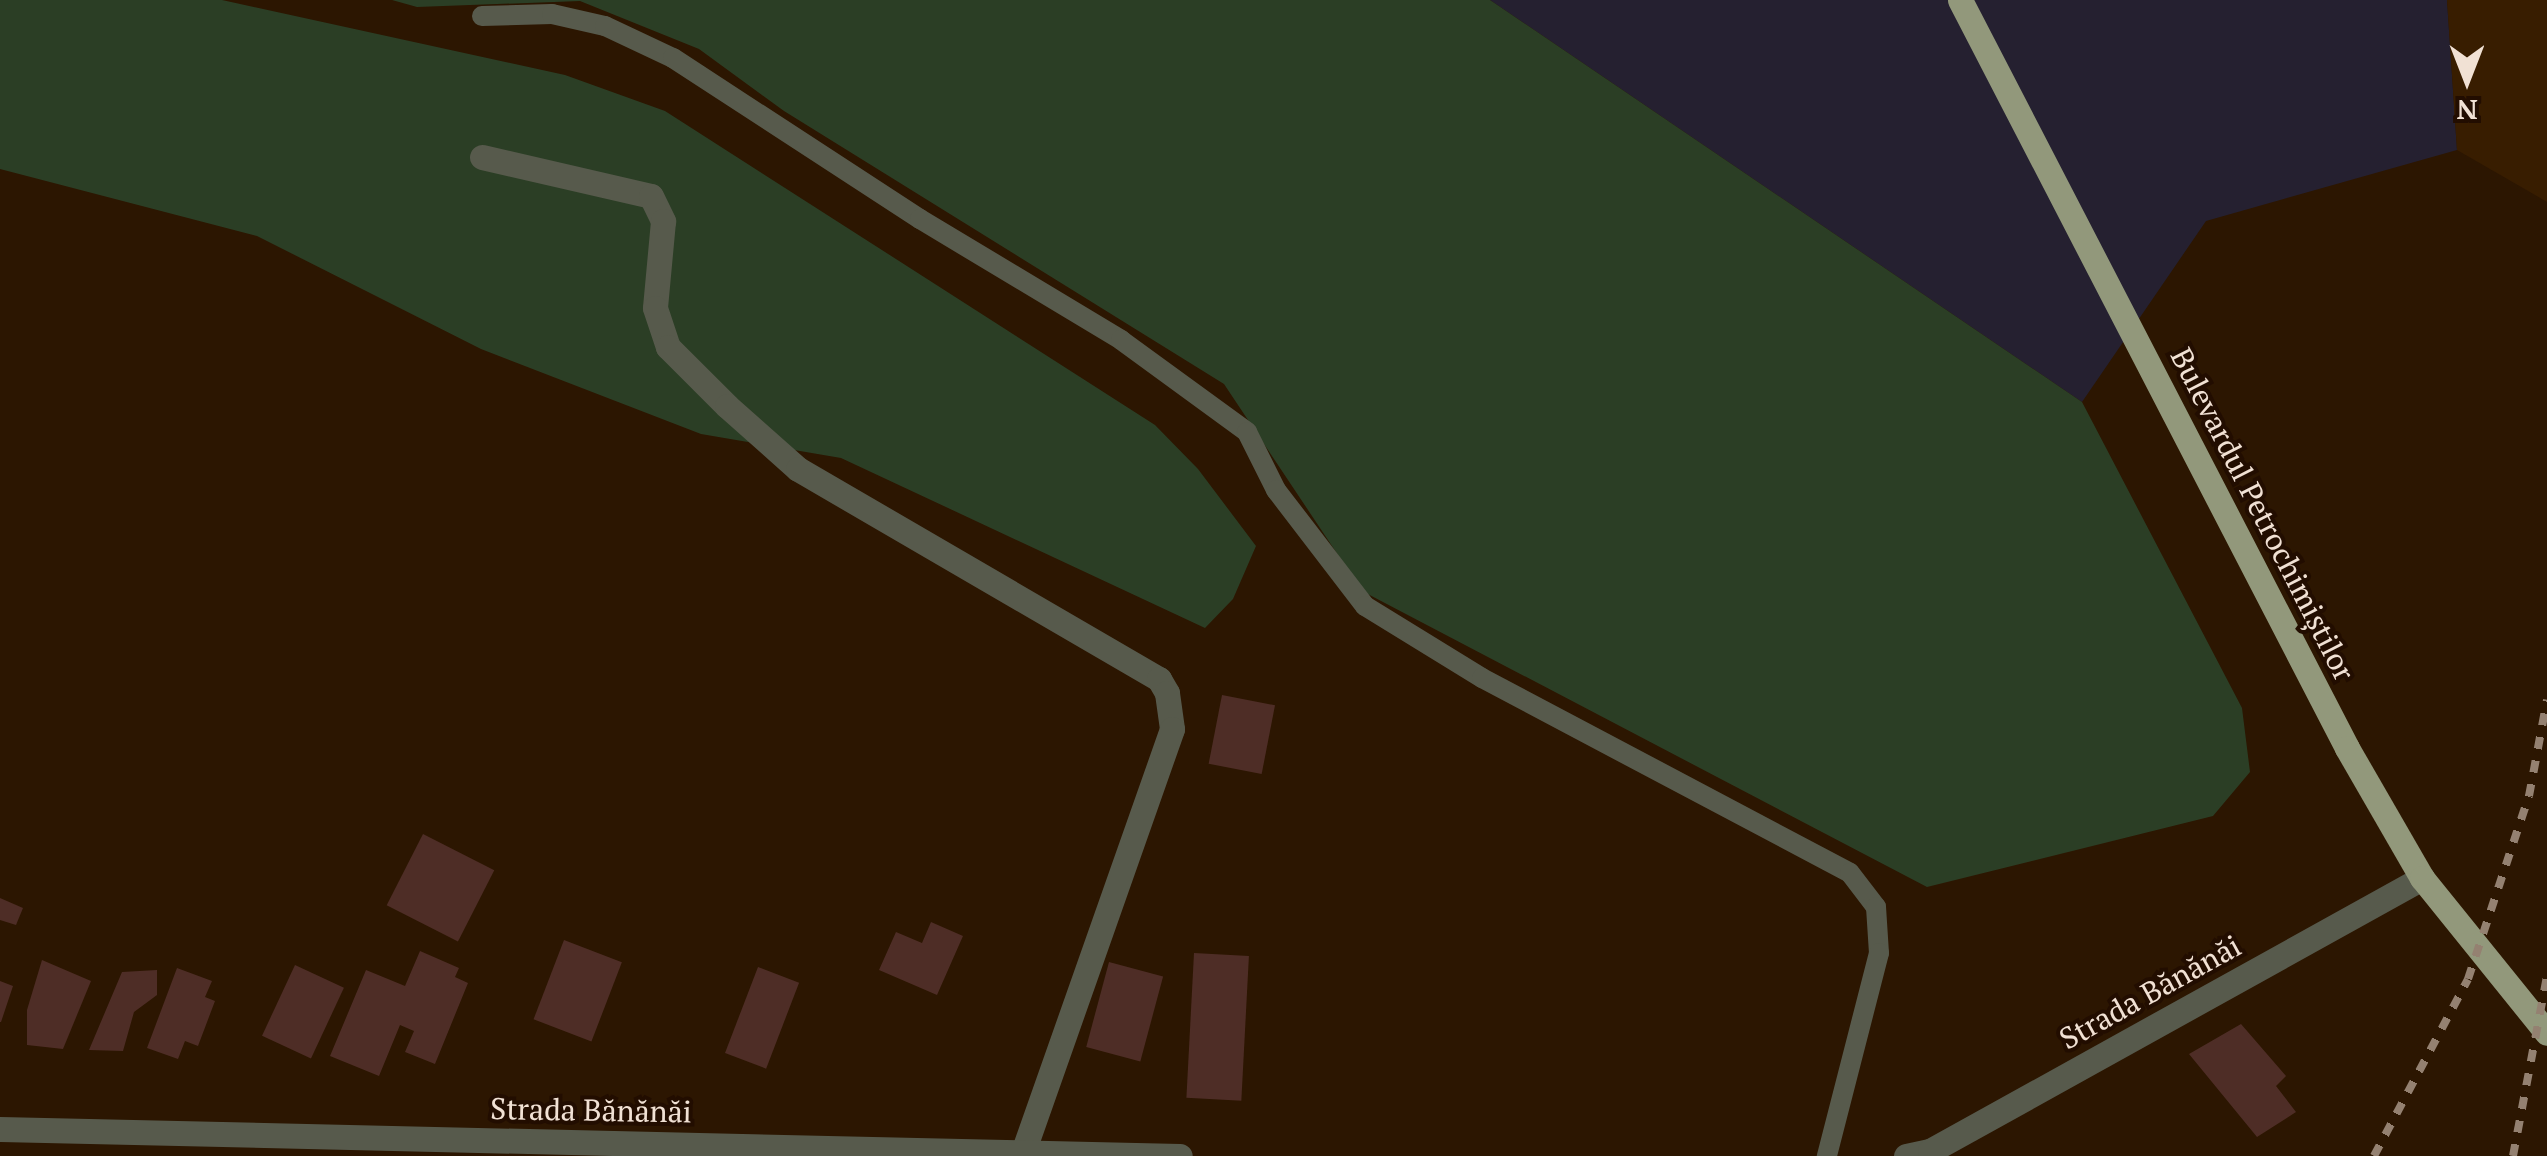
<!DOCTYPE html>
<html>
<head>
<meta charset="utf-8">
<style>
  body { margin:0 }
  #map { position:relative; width:2547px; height:1156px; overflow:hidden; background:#2c1601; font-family:"PT Serif",serif }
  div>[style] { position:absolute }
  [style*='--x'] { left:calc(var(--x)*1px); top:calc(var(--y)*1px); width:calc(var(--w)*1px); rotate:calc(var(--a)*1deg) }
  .commercial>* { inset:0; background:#252030 }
  .built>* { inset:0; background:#381d00 }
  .green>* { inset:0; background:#2b3e25 }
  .building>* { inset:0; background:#4e2d26; transform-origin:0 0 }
  .lane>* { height:20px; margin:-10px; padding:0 10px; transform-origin:10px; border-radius:10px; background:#575a4c }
  .street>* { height:25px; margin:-12.5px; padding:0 12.5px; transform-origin:12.5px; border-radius:12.5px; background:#575a4c }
  .primary>* { height:25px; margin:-12.5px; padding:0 12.5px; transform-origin:12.5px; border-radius:12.5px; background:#92987b }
  .rail>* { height:8px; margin-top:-4px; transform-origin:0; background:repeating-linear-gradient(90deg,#948171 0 12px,transparent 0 24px) }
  span { translate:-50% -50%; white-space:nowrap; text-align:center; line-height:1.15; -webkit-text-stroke:8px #220d00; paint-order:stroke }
  .street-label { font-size:30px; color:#f1e1d4 }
  .north { position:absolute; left:2417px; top:30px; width:100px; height:100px; -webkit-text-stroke:8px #220d00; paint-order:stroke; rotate:180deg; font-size:28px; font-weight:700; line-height:40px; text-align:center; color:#f1e1d4 }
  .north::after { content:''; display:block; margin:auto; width:35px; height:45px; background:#f1e1d4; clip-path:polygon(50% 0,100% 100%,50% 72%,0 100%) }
</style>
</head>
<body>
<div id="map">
  <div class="commercial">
    <div style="clip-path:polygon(1490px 0,2447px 0,2457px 150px,2206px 221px,2082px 402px)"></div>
  </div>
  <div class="built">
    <div style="clip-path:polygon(2447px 0,2547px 0,2547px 202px,2457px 150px)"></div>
  </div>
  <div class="green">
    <div style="clip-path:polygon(0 0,222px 0,565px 75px,665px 111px,1155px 425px,1198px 469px,1256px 546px,1233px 599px,1205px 628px,841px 458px,701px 434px,481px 349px,257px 236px,0 169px)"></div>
    <div style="clip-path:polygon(392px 0,1490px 0,2082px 402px,2242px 708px,2250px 772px,2213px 816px,1927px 887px,1362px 591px,1224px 384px,784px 111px,699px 49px,580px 1px,417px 7px)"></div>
  </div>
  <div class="building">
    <div style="left:1222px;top:695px;width:54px;height:70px;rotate:11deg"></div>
    <div style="left:423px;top:834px;width:80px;height:80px;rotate:27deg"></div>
    <div style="clip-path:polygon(0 898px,23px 908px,16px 925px,0 920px)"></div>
    <div style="clip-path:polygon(931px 922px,963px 936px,937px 995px,879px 970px,896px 932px,922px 943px)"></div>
    <div style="left:564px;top:940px;width:62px;height:85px;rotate:21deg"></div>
    <div style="clip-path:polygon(420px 951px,459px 968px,455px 977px,468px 983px,435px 1064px,405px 1052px,414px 1031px,400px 1025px,379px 1076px,330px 1056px,366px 970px,405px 986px)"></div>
    <div style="left:1194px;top:953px;width:55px;height:145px;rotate:3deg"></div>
    <div style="clip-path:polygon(42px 960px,91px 981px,63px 1049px,27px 1045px,27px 1010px)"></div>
    <div style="left:1109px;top:962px;width:56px;height:88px;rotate:15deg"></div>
    <div style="left:295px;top:965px;width:54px;height:78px;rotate:25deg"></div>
    <div style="left:758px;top:967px;width:44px;height:92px;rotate:21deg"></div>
    <div style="clip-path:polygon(177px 968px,212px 981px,205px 997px,215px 1001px,198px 1046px,185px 1041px,178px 1059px,147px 1048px)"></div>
    <div style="clip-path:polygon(157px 970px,157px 995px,134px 1012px,123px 1051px,89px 1050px,122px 972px)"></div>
    <div style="clip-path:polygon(0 981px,13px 986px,1px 1022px,0 1022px)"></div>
    <div style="clip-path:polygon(2241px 1024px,2286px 1076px,2276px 1086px,2296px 1112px,2257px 1137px,2189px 1054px)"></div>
  </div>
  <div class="lane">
    <div style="--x:482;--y:16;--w:70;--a:-1.6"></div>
    <div style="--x:552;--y:14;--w:54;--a:12.8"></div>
    <div style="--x:605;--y:26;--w:75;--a:25.2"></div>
    <div style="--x:673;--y:58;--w:295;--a:33.1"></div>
    <div style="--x:920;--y:219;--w:235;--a:31"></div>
    <div style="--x:1121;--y:340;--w:156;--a:36.1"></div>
    <div style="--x:1247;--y:432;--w:65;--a:63.4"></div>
    <div style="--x:1276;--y:490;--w:146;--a:52.5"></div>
    <div style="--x:1365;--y:606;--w:137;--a:31.6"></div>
    <div style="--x:1482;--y:678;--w:416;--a:27.9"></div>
    <div style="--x:1850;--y:873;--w:43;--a:52.6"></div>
    <div style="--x:1876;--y:907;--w:46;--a:86.3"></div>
    <div style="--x:1879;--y:953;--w:210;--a:104.4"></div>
  </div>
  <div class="street">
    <div style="--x:482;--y:157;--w:173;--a:13"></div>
    <div style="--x:651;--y:196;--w:28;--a:64"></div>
    <div style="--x:663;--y:221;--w:87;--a:95.3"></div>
    <div style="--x:655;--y:308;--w:41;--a:71.6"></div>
    <div style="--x:668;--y:347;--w:83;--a:45"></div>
    <div style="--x:727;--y:406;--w:95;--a:41.6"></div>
    <div style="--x:798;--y:469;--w:418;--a:30.2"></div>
    <div style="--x:1159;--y:679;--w:16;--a:60"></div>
    <div style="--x:1167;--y:693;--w:36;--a:82"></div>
    <div style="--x:1172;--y:729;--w:448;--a:109.4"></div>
    <div style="--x:0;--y:1129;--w:1180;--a:1.31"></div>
    <div style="--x:1906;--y:1156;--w:25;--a:-12"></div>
    <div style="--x:1930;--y:1151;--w:563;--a:-29.02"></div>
  </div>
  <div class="primary">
    <div style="--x:1960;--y:0;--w:842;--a:62.64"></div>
    <div style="--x:2347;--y:748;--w:150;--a:60"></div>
    <div style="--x:2422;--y:878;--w:199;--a:51.1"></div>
  </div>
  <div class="rail">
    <div style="--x:2374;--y:1156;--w:200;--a:-62"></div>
    <div style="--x:2468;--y:979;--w:193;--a:-71.6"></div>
    <div style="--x:2529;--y:796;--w:98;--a:-79.4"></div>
    <div style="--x:2513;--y:1156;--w:183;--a:-79.3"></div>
  </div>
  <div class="street-label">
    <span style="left:2263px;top:514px;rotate:63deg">Bulevardul Petrochimiștilor</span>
    <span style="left:2150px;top:992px;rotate:-29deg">Strada Bănănăi</span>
    <span style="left:591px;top:1110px;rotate:1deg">Strada Bănănăi</span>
  </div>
  <div class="north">N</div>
</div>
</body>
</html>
